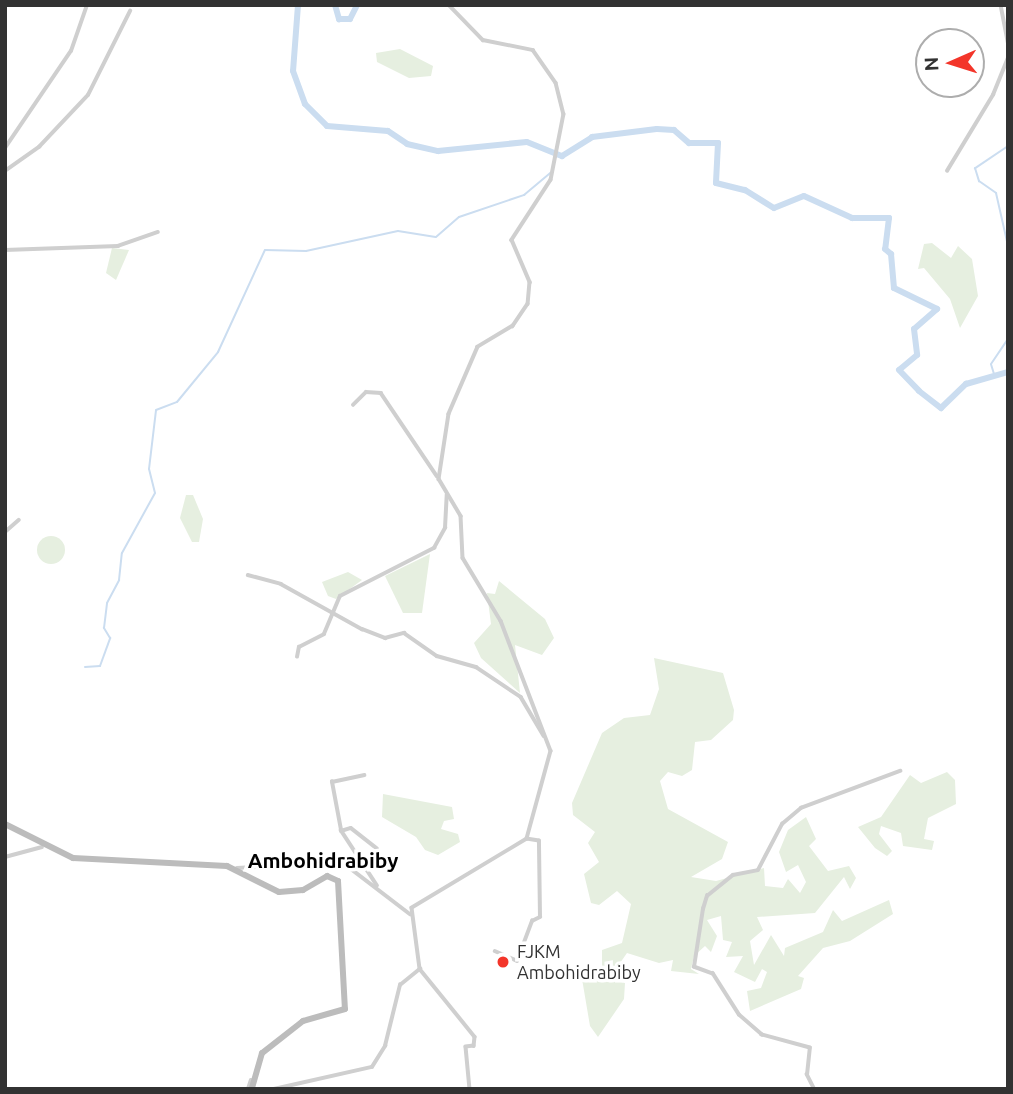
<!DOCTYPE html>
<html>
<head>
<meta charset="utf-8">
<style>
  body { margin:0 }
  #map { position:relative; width:1013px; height:1094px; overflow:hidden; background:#fff; font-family:Ubuntu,sans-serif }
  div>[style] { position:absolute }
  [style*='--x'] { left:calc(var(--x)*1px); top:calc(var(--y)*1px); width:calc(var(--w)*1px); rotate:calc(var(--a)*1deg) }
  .green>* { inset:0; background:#e6efe0 }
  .round { border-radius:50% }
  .stream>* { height:2px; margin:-1px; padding:0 1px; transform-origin:1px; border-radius:1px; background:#cbddf0 }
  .river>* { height:6px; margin:-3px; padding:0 3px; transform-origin:3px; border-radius:3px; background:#cbddf0 }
  .minor>* { height:3.5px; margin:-1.75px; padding:0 1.75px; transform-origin:1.75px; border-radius:1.75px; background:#cfcfcf }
  .secondary>* { height:6px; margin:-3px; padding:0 3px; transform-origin:3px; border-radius:3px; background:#bcbcbc }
  .dots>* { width:19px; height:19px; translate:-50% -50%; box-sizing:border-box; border:4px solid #fff; border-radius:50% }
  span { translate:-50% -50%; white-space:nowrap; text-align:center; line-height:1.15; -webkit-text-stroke:7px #fff; paint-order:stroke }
  .poi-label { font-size:18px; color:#323232 }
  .left { translate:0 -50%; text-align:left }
  .quarter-label { font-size:21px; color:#000; font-weight:700 }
  .frame { position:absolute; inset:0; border:7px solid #323232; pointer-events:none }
  .north { position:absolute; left:915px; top:28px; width:70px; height:70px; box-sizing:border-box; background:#fff; border:2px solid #adadad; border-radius:50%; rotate:267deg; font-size:19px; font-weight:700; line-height:28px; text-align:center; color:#323232 }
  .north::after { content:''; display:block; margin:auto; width:24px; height:32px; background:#f3352a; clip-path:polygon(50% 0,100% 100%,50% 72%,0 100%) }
</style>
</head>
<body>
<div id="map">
  <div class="green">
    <div style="clip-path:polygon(400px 49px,433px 66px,431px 76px,409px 78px,377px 62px,376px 53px)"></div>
    <div style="clip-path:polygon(932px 243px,951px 258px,958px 246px,972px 259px,978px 296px,960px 328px,950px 299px,924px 268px,918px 269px,924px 244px)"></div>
    <div style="clip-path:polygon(112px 248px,129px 250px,116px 280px,106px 273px)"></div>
    <div style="clip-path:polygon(186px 495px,193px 495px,203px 519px,199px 542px,192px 542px,180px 518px)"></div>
    <div class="round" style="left:37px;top:536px;width:28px;height:28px"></div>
    <div style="clip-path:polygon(430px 554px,422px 613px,403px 613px,385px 576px)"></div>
    <div style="clip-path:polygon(348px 572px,362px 580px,336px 599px,328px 596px,322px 582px)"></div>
    <div style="clip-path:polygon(499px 581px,545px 619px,554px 638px,542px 655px,515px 645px,520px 693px,481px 658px,474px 643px,491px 624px,487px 593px,495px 594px)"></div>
    <div style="clip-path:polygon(654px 658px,723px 673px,734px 710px,733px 720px,711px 740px,695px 742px,692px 770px,682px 776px,668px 772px,660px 781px,668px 809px,728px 842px,722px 859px,691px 877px,716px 881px,764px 868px,765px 886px,783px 888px,788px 879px,800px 893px,806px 882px,798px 865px,786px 872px,779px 852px,788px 830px,806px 817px,816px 839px,809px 846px,828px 871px,849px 866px,856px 878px,850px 889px,844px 877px,815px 913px,757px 917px,763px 930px,750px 941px,754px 965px,771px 935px,784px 956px,785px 948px,823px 932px,833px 910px,842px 921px,889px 900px,893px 914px,850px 941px,823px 948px,798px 976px,804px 978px,801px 989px,750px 1011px,747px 991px,761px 988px,767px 972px,762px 969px,755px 982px,734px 972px,743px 956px,726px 957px,732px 942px,723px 940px,721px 916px,707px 920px,717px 936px,711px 952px,705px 946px,694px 956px,691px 969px,699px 974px,671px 971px,673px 960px,659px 963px,627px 953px,609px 979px,625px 983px,624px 999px,598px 1037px,590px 1026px,581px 973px,602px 979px,602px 950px,622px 943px,631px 904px,617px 891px,599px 905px,591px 903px,584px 874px,599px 862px,588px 843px,595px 832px,573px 815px,572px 803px,602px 733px,624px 718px,650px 715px,659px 689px)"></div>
    <div style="clip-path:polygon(947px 772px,955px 780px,956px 804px,928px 818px,924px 839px,934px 841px,932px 850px,903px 846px,901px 833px,881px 826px,879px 834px,892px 851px,887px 856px,875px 848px,858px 827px,881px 817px,910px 775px,921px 783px)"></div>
    <div style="clip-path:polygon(383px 794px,452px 807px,454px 819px,444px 821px,441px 829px,458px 834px,460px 842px,438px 855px,425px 850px,416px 837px,382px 817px)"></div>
  </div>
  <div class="stream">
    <div style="--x:1008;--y:146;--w:40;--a:146"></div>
    <div style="--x:975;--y:168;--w:14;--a:73"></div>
    <div style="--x:979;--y:181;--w:21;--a:35"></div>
    <div style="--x:996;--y:193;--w:54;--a:77.2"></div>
    <div style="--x:994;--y:374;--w:10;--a:-107"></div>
    <div style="--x:991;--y:364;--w:30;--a:-56"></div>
    <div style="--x:85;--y:667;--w:15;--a:-4"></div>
    <div style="--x:100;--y:666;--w:30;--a:-70"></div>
    <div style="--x:110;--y:638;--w:12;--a:-121"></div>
    <div style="--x:104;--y:628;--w:25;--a:-83"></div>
    <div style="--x:107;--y:603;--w:26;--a:-62"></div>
    <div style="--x:119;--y:580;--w:27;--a:-84"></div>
    <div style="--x:122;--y:553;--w:68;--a:-61.2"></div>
    <div style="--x:155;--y:493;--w:25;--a:-104"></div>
    <div style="--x:149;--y:469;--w:59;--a:-83.2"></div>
    <div style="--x:156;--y:410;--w:22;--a:-21"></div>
    <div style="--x:177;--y:402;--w:65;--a:-50.6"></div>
    <div style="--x:218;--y:352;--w:112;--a:-65.3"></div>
    <div style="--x:265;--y:250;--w:41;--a:1.4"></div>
    <div style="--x:306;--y:251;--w:94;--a:-12.3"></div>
    <div style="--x:398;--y:231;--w:38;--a:9"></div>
    <div style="--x:436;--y:237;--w:30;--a:-41"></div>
    <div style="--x:459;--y:217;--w:69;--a:-18.7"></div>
    <div style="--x:524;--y:195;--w:35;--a:-40"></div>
  </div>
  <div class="river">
    <div style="--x:298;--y:5;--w:66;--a:94.3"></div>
    <div style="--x:293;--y:71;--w:35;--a:70"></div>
    <div style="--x:305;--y:104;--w:31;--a:45"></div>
    <div style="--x:327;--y:126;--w:61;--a:4.7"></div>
    <div style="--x:388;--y:131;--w:23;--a:34"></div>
    <div style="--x:407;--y:144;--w:32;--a:13"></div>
    <div style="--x:438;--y:151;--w:89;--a:-5.8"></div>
    <div style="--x:527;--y:142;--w:38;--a:22"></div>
    <div style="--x:562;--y:156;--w:36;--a:-32"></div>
    <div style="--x:592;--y:137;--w:65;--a:-7"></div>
    <div style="--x:657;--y:129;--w:17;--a:3"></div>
    <div style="--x:674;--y:130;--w:20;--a:41"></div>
    <div style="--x:689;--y:143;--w:29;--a:0"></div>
    <div style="--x:718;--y:143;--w:40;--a:92.9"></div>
    <div style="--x:716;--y:183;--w:30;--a:14"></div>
    <div style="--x:745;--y:190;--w:34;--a:32"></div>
    <div style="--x:774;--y:208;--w:32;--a:-22"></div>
    <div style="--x:804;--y:196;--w:53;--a:24.6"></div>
    <div style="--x:852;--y:218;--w:37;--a:0"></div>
    <div style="--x:889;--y:218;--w:31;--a:97"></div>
    <div style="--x:885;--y:249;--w:8;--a:40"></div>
    <div style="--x:891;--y:254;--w:34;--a:85"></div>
    <div style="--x:894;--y:288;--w:48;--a:26"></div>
    <div style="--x:937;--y:309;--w:30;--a:139"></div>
    <div style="--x:914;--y:329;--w:26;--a:83"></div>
    <div style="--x:917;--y:355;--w:23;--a:140"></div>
    <div style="--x:899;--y:370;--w:29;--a:46"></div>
    <div style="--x:919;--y:391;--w:28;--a:38"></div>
    <div style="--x:941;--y:408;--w:35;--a:-44"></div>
    <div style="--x:966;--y:384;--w:44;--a:-15.9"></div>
    <div style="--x:335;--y:5;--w:15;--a:74"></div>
    <div style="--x:339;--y:19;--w:11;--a:0"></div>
    <div style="--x:350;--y:19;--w:16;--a:-63"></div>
  </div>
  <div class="minor">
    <div style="--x:449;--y:5;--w:49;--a:45.8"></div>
    <div style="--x:483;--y:40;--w:51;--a:11.3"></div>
    <div style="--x:533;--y:50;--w:40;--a:55.1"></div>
    <div style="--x:556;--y:83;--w:32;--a:76"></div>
    <div style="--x:564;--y:114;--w:67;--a:101.1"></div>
    <div style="--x:551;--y:180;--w:72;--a:123"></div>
    <div style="--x:512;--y:240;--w:46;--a:66.8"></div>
    <div style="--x:530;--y:282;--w:22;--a:95"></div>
    <div style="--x:528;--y:304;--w:27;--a:124"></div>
    <div style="--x:513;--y:326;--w:41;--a:149"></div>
    <div style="--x:478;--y:347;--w:73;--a:113.4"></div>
    <div style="--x:449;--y:414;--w:66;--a:98.7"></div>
    <div style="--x:439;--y:479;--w:43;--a:59.3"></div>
    <div style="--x:461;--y:516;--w:42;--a:87.3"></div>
    <div style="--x:463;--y:558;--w:74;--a:58.9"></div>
    <div style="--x:501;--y:621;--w:139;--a:69"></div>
    <div style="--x:551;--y:751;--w:91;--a:105.3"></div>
    <div style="--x:527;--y:839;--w:134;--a:149"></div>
    <div style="--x:412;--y:908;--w:62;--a:82.5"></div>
    <div style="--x:420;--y:969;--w:87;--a:51"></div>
    <div style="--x:475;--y:1037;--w:9;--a:96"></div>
    <div style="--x:474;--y:1046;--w:8;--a:173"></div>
    <div style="--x:466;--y:1047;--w:42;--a:84.6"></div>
    <div style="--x:1001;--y:5;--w:38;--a:79"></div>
    <div style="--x:5;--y:148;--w:117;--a:-55.8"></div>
    <div style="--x:71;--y:51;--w:49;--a:-70.8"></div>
    <div style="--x:5;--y:171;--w:42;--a:-35.2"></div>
    <div style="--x:39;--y:147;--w:71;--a:-46.7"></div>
    <div style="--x:88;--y:95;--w:94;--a:-63.4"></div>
    <div style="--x:947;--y:171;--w:89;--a:-58.8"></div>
    <div style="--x:993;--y:95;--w:40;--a:-68"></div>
    <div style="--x:5;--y:250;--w:113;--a:-2"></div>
    <div style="--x:118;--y:246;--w:42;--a:-19.3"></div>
    <div style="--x:353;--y:405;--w:18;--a:-45"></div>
    <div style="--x:366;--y:392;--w:15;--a:4"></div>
    <div style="--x:381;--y:393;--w:100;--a:56"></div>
    <div style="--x:5;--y:532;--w:18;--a:-41"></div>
    <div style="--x:248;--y:575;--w:34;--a:15"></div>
    <div style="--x:281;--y:584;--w:93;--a:29.1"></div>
    <div style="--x:362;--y:629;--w:25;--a:21"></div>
    <div style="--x:385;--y:638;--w:20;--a:-15"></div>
    <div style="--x:404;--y:633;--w:40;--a:34.9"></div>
    <div style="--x:437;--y:656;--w:41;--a:15.8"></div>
    <div style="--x:476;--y:667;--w:54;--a:33.7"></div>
    <div style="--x:521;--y:697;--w:45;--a:59.5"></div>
    <div style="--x:297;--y:657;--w:10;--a:-79"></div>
    <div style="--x:299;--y:647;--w:28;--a:-27"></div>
    <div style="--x:324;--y:634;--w:41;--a:-67.2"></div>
    <div style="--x:340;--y:596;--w:106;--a:-27.1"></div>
    <div style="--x:434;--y:548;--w:23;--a:-61"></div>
    <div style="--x:445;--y:528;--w:33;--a:-87"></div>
    <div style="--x:341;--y:830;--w:49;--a:-100.6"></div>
    <div style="--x:332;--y:782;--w:33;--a:-12"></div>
    <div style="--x:5;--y:857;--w:38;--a:-15"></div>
    <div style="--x:237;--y:868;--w:105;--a:-3.3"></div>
    <div style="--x:342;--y:862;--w:86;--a:37.4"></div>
    <div style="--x:377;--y:886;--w:66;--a:-123.2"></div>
    <div style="--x:341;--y:831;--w:10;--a:-17"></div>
    <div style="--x:351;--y:828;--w:33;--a:38"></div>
    <div style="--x:495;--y:951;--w:24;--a:24"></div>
    <div style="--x:517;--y:961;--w:43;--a:-69.4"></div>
    <div style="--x:532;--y:921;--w:9;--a:-27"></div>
    <div style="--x:540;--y:917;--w:76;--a:-90.8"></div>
    <div style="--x:539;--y:841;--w:12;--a:-171"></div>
    <div style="--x:248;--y:1089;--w:9;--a:-72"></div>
    <div style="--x:274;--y:1089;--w:100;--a:-12.7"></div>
    <div style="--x:372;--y:1067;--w:25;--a:-58"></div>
    <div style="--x:385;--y:1046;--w:63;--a:-76.2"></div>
    <div style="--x:400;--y:985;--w:26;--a:-39"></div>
    <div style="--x:814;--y:1089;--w:16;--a:-117"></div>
    <div style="--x:807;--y:1075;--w:27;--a:-84"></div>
    <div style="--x:810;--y:1048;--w:50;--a:-164.8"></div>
    <div style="--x:762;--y:1035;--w:30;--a:-139"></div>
    <div style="--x:739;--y:1015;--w:49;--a:-122.4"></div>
    <div style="--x:713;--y:974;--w:20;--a:-160"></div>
    <div style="--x:694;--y:967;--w:59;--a:-81.2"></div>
    <div style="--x:703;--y:909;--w:14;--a:-73"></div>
    <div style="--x:707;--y:896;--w:33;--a:-39"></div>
    <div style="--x:733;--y:875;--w:25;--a:-11"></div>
    <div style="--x:758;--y:870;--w:52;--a:-62.4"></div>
    <div style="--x:782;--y:824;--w:25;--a:-40"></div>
    <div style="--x:801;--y:808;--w:106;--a:-20.5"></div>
  </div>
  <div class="secondary">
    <div style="--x:5;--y:824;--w:76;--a:26.6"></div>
    <div style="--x:73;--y:858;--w:154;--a:3"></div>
    <div style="--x:227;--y:866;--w:58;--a:26.6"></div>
    <div style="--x:279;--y:892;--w:24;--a:-5"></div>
    <div style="--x:303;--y:890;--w:28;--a:-30"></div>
    <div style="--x:327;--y:876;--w:12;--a:24"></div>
    <div style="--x:338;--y:881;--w:128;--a:86.9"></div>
    <div style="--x:345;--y:1009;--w:44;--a:164.1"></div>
    <div style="--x:303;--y:1021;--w:52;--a:142"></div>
    <div style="--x:262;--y:1053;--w:37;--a:106"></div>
  </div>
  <div class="dots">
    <div style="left:503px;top:962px;background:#f3352a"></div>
  </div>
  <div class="poi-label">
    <span class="left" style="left:517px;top:962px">FJKM<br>Ambohidrabiby</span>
  </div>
  <div class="quarter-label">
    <span style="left:323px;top:860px">Ambohidrabiby</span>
  </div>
  <div class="frame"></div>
  <div class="north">N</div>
</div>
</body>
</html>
